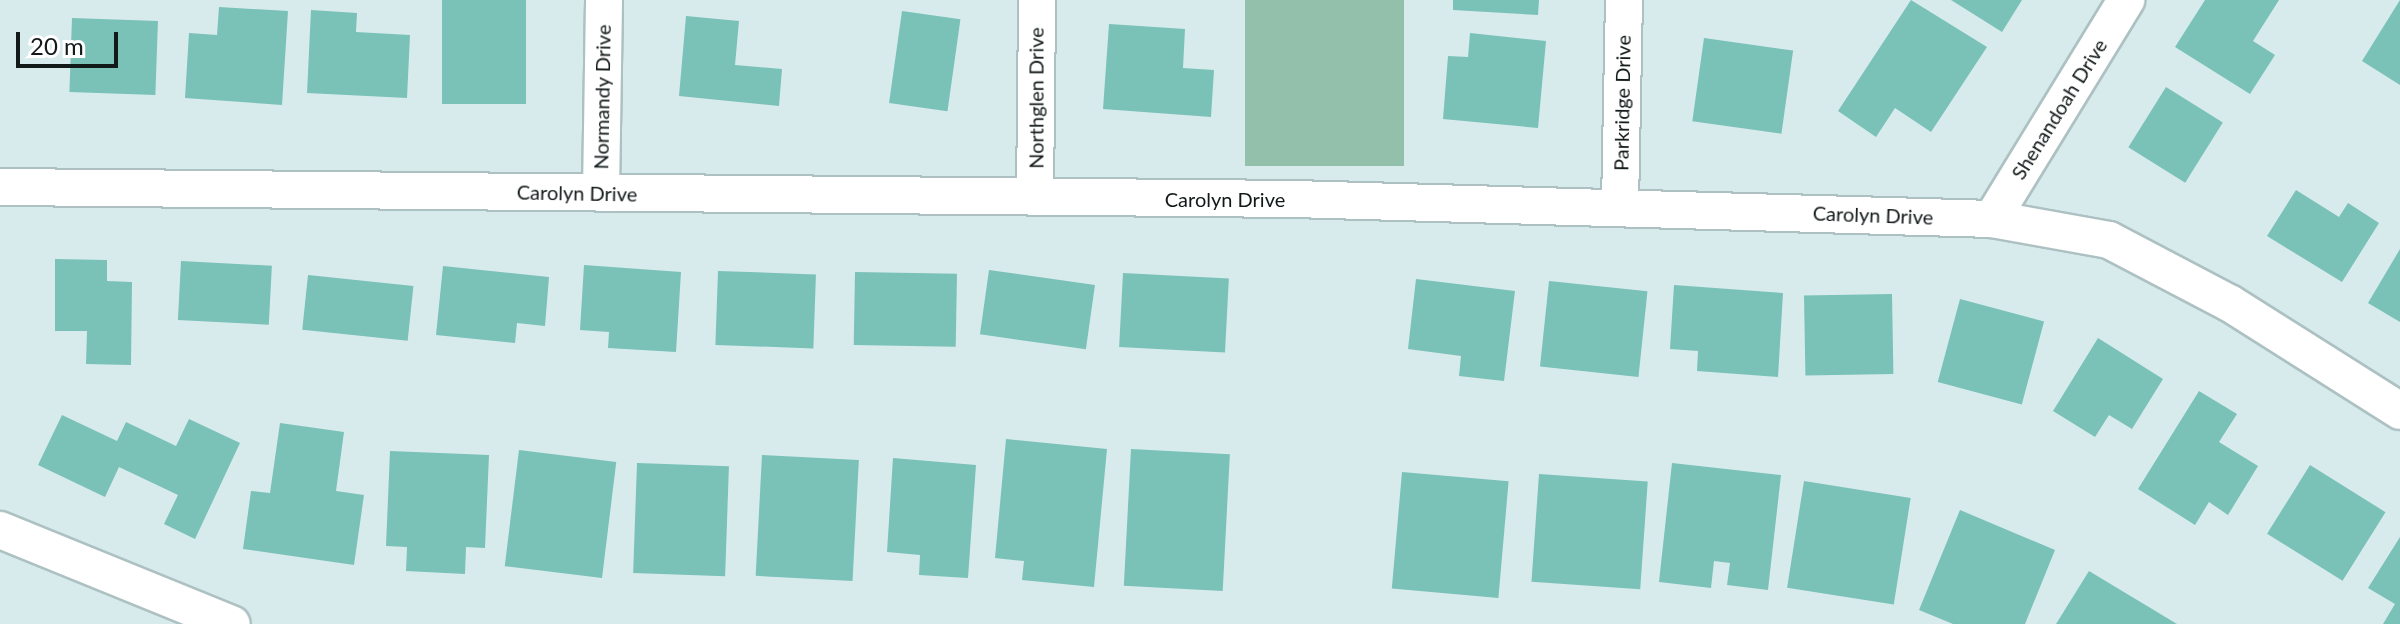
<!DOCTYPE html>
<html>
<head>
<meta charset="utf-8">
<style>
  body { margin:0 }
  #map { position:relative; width:2400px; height:624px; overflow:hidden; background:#d7ebed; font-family:Lato,sans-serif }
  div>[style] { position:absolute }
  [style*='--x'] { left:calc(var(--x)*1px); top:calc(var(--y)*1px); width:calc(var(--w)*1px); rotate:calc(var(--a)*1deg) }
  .green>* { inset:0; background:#93c0ab; transform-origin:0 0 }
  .building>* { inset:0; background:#7ac1b7; transform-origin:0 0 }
  .roads { filter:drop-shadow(2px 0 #adc1c2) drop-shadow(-2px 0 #adc1c2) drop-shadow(0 2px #adc1c2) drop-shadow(0 -2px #adc1c2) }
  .minor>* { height:36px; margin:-18px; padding:0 18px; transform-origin:18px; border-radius:18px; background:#fff }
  span { translate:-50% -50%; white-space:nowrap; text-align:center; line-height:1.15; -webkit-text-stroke:8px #fff; paint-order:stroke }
  .street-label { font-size:20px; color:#121919 }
  .scale { position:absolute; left:16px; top:32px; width:102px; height:36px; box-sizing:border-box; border:4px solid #121919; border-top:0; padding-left:10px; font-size:24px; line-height:28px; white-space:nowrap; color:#121919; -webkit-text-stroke:6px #fff; paint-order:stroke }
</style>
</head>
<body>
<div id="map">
  <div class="green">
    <div style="left:1245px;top:0;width:159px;height:166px"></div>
  </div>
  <div class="building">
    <div style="left:442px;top:0;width:84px;height:104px"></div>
    <div style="clip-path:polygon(1453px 0,1539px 0,1538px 15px,1453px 10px)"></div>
    <div style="clip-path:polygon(1911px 0,1987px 47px,1931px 132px,1895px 108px,1876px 137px,1838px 111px)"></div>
    <div style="clip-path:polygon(1951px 0,2022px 0,2002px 32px)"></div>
    <div style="clip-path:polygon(2205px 0,2279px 0,2253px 41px,2275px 55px,2250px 94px,2175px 47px)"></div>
    <div style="clip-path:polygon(2400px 0,2400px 85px,2362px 61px)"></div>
    <div style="clip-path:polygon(219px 7px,288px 11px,282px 105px,185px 98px,189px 33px,217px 35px)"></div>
    <div style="clip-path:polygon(311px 10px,357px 13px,356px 32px,410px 35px,407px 98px,307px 93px)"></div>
    <div style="left:902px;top:11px;width:59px;height:93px;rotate:8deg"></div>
    <div style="clip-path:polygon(686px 16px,739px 21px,735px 65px,782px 69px,779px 106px,679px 96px)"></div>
    <div style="left:72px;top:18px;width:86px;height:74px;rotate:2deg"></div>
    <div style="clip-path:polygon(1109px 24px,1185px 29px,1183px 68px,1214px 70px,1211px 117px,1103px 109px)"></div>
    <div style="clip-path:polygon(1470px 33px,1546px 41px,1538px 128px,1443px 119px,1448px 56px,1468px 57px)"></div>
    <div style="left:1704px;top:38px;width:90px;height:84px;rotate:8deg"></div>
    <div style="left:2166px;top:87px;width:67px;height:71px;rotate:32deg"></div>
    <div style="clip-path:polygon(2296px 190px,2339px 217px,2348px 203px,2379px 223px,2342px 282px,2267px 236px)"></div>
    <div style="clip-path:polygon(2400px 249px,2400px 322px,2368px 303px)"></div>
    <div style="clip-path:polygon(55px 259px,107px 260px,107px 281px,132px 282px,131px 365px,86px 364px,87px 331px,55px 331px)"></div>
    <div style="left:181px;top:261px;width:91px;height:59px;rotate:3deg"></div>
    <div style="clip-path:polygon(584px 265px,681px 272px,676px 352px,608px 348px,609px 332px,580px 330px)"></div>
    <div style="clip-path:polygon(443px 266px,549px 277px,545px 326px,517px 323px,515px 343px,436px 335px)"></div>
    <div style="left:989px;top:270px;width:107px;height:65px;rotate:8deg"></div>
    <div style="left:718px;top:271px;width:98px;height:74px;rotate:2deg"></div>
    <div style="left:855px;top:272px;width:102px;height:73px;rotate:1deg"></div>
    <div style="left:1123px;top:273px;width:106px;height:74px;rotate:3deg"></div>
    <div style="left:308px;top:275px;width:106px;height:55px;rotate:6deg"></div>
    <div style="clip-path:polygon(1416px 279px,1515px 291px,1504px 381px,1459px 376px,1461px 356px,1408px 349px)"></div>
    <div style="left:1549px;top:281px;width:99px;height:86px;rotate:6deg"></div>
    <div style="clip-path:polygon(1674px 285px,1783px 293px,1778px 377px,1697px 371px,1698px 351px,1670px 349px)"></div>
    <div style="left:1892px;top:294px;width:80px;height:88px;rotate:89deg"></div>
    <div style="left:1960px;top:299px;width:87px;height:86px;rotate:15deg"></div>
    <div style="clip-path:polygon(2098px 338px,2163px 379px,2132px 429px,2109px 415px,2095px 437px,2053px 411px)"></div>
    <div style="clip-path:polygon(2199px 391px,2237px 414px,2219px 442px,2258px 466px,2228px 515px,2209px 502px,2195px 525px,2138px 489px)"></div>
    <div style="clip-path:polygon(62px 415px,117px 441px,126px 422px,176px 446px,189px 419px,240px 443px,195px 539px,164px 524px,178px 495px,119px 467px,105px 497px,38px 465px)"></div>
    <div style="clip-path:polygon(280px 423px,344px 432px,336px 491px,364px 495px,354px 565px,243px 549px,251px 491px,270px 493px)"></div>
    <div style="clip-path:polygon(1006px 439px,1107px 449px,1094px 587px,1022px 580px,1024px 561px,995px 558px)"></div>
    <div style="left:1131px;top:449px;width:99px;height:137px;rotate:3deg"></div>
    <div style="left:519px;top:450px;width:98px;height:117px;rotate:7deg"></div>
    <div style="clip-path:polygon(390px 451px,489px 455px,485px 548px,466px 547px,465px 574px,406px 571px,407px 547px,386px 546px)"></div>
    <div style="left:762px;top:455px;width:97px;height:121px;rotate:3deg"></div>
    <div style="clip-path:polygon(893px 458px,976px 465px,968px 578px,919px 575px,920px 555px,887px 552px)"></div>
    <div style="left:637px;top:463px;width:92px;height:110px;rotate:2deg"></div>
    <div style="clip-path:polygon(1672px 463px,1781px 475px,1768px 590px,1727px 585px,1730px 563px,1714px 561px,1711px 588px,1659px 582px)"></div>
    <div style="left:2310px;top:465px;width:89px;height:81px;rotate:32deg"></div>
    <div style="left:1402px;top:472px;width:107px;height:117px;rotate:5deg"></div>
    <div style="left:1539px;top:474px;width:109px;height:108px;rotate:4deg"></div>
    <div style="left:1804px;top:481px;width:108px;height:108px;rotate:9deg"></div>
    <div style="clip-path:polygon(1960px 510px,2055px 550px,2025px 624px,1953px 624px,1919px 610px)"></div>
    <div style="clip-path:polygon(2400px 537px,2400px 624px,2383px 624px,2395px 604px,2368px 588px)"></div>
    <div style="clip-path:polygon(2089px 571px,2177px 624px,2056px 624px)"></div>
  </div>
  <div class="roads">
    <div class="minor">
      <div style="--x:0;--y:187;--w:1294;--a:0.53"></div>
      <div style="--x:1294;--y:199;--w:698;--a:1.64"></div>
      <div style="--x:1992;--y:219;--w:119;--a:10.2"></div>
      <div style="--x:2109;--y:240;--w:138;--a:27.7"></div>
      <div style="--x:2231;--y:304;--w:200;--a:32.3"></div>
      <div style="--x:601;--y:193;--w:193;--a:-89.1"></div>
      <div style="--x:1035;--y:197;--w:197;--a:-89.4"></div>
      <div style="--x:1620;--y:206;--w:206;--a:-88.9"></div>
      <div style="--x:1992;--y:219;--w:257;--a:-58.5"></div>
      <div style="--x:0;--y:530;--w:250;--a:22.1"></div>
    </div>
  </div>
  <div class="street-label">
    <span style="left:602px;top:97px;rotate:-89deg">Normandy Drive</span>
    <span style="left:1036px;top:98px;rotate:-90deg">Northglen Drive</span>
    <span style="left:1622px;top:103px;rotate:-89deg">Parkridge Drive</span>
    <span style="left:2059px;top:109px;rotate:-58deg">Shenandoah Drive</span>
    <span style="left:577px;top:193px;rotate:1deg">Carolyn Drive</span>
    <span style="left:1225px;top:199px">Carolyn Drive</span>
    <span style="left:1873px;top:215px;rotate:2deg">Carolyn Drive</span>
  </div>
  <div class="scale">20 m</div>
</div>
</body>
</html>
